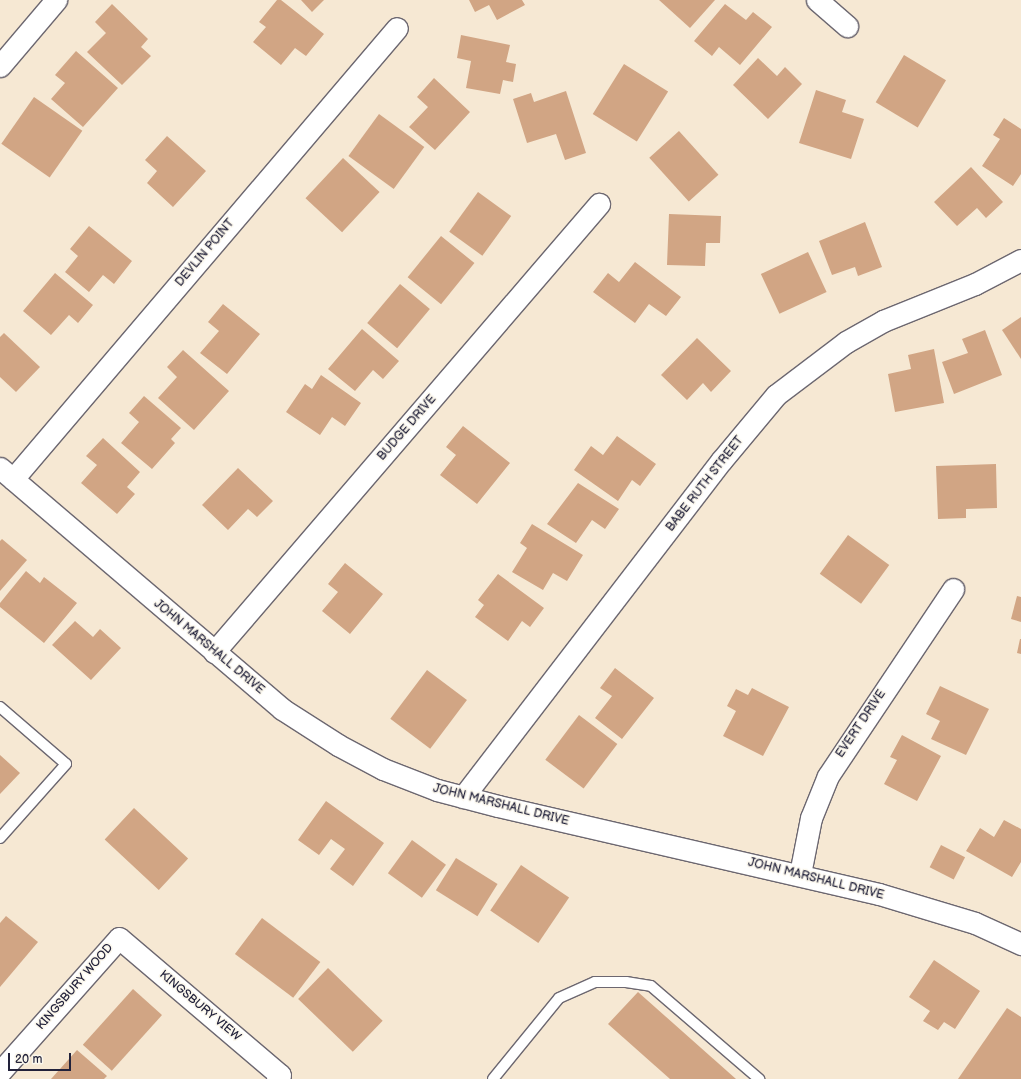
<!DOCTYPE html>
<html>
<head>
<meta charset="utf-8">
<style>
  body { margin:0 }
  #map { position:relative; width:1021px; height:1079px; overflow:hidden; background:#f6e8d3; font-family:"Balsamiq Sans",sans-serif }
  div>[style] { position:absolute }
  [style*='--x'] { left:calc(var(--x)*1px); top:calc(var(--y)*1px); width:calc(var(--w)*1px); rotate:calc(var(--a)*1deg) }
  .building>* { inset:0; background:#d1a584; transform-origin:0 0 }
  .roads { filter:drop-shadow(1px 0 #6c6770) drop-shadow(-1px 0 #6c6770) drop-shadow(0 1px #6c6770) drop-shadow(0 -1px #6c6770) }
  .lane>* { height:10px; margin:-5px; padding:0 5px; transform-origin:5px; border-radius:5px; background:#fff }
  .street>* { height:21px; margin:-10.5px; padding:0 10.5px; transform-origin:10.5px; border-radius:10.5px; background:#fff }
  span { translate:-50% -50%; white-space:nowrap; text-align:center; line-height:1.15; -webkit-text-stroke:3px #fbf7ec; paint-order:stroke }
  .street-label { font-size:12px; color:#22223b }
  .scale { position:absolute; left:8px; top:1053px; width:63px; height:18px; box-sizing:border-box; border:2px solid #22223b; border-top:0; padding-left:5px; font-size:12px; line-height:14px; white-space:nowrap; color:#22223b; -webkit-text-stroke:3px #fbf7ec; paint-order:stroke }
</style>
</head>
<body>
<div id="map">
  <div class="building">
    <div style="clip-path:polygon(277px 0,281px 0,324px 34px,306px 56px,295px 48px,281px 65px,253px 42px,266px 27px,259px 22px)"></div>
    <div style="clip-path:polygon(301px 0,324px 0,312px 12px)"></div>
    <div style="clip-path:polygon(469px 0,522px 0,525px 5px,497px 20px,489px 5px,475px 12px)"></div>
    <div style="clip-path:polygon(659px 0,715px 0,690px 28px)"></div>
    <div style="clip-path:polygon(112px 4px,148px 39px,141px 47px,151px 56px,122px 85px,87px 52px,106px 33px,95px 22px)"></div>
    <div style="clip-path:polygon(725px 4px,746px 20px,753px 12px,772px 27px,740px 65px,719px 47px,712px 56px,694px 41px)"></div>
    <div style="clip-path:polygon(461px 35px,510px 45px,506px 62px,516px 64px,513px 82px,503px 80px,500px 94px,466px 88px,471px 61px,457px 58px)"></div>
    <div style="clip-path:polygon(76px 51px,118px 88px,83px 127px,51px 99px,65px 83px,55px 75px)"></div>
    <div style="left:904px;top:55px;width:49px;height:55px;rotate:31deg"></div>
    <div style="clip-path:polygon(758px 58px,777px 76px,785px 67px,802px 84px,768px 119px,733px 85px)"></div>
    <div style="left:624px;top:64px;width:52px;height:59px;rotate:32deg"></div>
    <div style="clip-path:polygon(434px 78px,470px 112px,435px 150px,409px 127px,428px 107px,417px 97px)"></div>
    <div style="clip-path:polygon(816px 90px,846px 100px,842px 112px,864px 119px,851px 159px,799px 143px)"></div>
    <div style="clip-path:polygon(566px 91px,586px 153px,565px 160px,556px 134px,527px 143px,513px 99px,531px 93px,534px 102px)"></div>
    <div style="left:34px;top:97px;width:59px;height:57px;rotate:35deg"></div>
    <div style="left:379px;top:114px;width:56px;height:52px;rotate:36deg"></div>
    <div style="clip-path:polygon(1004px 118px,1021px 129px,1021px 174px,1013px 186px,982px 166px,1000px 139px,993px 135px)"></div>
    <div style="left:679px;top:131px;width:59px;height:40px;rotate:48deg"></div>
    <div style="clip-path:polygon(167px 136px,206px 171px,173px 207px,147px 183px,157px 171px,145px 160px)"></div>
    <div style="left:343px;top:158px;width:50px;height:55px;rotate:43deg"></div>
    <div style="clip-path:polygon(971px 167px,1003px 202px,986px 218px,977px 208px,957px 226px,934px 202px)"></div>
    <div style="left:478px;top:192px;width:41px;height:49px;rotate:36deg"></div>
    <div style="clip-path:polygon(669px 214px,721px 216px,720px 243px,706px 243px,705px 266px,667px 265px)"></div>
    <div style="clip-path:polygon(865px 222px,882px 267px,858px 276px,855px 267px,832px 275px,819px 241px)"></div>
    <div style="clip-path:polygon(89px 226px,132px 261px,114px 284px,103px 275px,89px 292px,65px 272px,78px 256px,70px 249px)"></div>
    <div style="left:441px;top:236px;width:43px;height:53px;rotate:39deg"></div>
    <div style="left:808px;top:252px;width:44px;height:52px;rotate:65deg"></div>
    <div style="clip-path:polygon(635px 262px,681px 297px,666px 316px,649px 304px,635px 323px,593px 292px,608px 273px,619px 282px)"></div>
    <div style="clip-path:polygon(55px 273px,93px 305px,78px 323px,69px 315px,51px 335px,23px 311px)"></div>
    <div style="left:400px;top:284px;width:39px;height:51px;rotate:40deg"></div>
    <div style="clip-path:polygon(223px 304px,260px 334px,227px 374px,200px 353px,219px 331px,208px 322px)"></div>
    <div style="clip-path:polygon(1021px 317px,1021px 359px,1002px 330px)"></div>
    <div style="clip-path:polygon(362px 329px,399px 361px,383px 379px,373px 370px,355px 391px,328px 369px)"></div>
    <div style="clip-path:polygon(985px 330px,1002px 375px,954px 394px,942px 362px,968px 353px,962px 339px)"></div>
    <div style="clip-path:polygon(4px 333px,40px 367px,16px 392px,0 377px,0 337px)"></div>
    <div style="clip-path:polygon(697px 338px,731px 371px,711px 392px,703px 383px,687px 400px,661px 375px)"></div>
    <div style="clip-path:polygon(934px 349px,944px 403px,895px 412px,888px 374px,911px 369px,908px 355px)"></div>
    <div style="clip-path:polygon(183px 350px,229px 391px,194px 430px,158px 398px,177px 377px,167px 367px)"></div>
    <div style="clip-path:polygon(321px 375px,361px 403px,345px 426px,332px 417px,320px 435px,286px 412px,305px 384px,312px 389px)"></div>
    <div style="clip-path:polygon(144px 396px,181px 428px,171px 439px,175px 443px,152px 469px,121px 443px,139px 422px,129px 413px)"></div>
    <div style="clip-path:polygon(463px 426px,510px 463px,477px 504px,440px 475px,456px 455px,446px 447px)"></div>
    <div style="clip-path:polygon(617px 436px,656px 464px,640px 486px,632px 480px,618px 501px,574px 470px,591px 446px,603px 455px)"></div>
    <div style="clip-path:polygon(103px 438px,140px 472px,127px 487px,135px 494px,117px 514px,81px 483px,97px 465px,86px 456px)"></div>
    <div style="clip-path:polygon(996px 464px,997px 508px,966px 509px,966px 518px,938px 519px,936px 466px)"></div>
    <div style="clip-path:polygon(238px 468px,273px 501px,257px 517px,248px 509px,228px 530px,202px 505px)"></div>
    <div style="clip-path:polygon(578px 483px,619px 509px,605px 529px,592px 520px,576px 543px,547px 524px)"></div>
    <div style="clip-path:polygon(532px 524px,583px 555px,567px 581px,553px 573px,543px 590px,512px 572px,527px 548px,520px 543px)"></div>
    <div style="left:848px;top:535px;width:51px;height:48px;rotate:36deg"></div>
    <div style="clip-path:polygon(2px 539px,27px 560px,0 591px,0 541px)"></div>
    <div style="clip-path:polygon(345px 563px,383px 594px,350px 634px,322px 611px,338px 592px,328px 584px)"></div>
    <div style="clip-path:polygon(26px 571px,40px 583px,44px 577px,77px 603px,44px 643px,0 607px,0 603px)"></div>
    <div style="clip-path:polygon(498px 574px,544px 608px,530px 627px,522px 621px,508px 641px,475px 617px,484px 605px,478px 600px)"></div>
    <div style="clip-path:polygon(1017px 596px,1021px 597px,1021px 622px,1011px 619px)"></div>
    <div style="clip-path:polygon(75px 621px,93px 637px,100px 629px,121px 648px,91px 680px,52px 645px)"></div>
    <div style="clip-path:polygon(1020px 639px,1021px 639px,1021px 654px,1017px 653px)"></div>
    <div style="clip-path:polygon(615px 668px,654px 698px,622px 739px,595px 718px,612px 696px,600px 688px)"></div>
    <div style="left:427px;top:670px;width:50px;height:61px;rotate:37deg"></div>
    <div style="clip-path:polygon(940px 686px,989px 709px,966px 755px,931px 739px,940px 721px,926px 714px)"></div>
    <div style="clip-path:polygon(752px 688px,789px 707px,763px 756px,723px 736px,736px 711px,727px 706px,736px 689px,748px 695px)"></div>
    <div style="left:579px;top:715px;width:48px;height:56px;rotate:37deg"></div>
    <div style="clip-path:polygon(902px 735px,941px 756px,917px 801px,884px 784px,897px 760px,890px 757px)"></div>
    <div style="clip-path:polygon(0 755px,20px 773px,0 794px)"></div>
    <div style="clip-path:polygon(326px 801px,384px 843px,353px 886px,330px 869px,345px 849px,331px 839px,319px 855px,298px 840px)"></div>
    <div style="left:134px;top:808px;width:74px;height:43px;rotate:43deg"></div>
    <div style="clip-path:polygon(1004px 820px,1021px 829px,1021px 862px,1012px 877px,966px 851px,980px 828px,994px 837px)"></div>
    <div style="left:412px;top:840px;width:42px;height:41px;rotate:36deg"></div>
    <div style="left:941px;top:845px;width:27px;height:25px;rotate:27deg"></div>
    <div style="left:456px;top:858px;width:49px;height:38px;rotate:32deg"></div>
    <div style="left:521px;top:865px;width:58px;height:55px;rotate:34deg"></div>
    <div style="clip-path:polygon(6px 916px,38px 942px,0 987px,0 923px)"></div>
    <div style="left:262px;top:918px;width:73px;height:45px;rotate:37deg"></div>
    <div style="clip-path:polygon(934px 960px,980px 991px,955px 1029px,944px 1022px,938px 1030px,923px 1021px,930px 1011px,909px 997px)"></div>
    <div style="left:328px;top:968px;width:76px;height:43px;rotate:44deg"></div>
    <div style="left:133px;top:989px;width:39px;height:75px;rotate:42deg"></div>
    <div style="clip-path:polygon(638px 992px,736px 1079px,670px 1079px,608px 1024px)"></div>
    <div style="clip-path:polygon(1007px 1008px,1021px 1017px,1021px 1079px,958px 1079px)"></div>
    <div style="clip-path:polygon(77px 1050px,107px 1076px,104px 1079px,51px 1079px)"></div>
  </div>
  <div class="roads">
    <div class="lane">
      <div style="--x:0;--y:707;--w:87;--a:40.8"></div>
      <div style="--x:66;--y:764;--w:99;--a:131.7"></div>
      <div style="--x:493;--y:1079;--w:104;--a:-50.8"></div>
      <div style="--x:559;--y:998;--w:39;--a:-24"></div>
      <div style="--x:595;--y:982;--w:31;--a:0"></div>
      <div style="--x:626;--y:982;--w:25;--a:9"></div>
      <div style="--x:651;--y:986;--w:143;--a:40.7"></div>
    </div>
    <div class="street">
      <div style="--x:817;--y:0;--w:40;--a:41"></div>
      <div style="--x:0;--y:66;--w:87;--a:-49.7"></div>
      <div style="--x:0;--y:468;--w:371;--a:40.5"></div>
      <div style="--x:282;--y:709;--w:67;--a:32.7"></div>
      <div style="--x:338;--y:745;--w:51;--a:28.1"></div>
      <div style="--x:383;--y:769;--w:58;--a:21.3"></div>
      <div style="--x:437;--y:790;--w:63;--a:14.7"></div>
      <div style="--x:498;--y:806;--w:391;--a:13"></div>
      <div style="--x:879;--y:894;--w:100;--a:16.8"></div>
      <div style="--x:975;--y:923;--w:51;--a:24.5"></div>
      <div style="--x:13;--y:479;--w:592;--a:-49.59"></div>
      <div style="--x:214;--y:652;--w:591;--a:-49.33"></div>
      <div style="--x:463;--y:797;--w:424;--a:-52.5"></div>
      <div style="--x:721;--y:461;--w:86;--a:-50.2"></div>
      <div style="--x:776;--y:395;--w:88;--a:-37.1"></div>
      <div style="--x:846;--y:342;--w:43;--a:-29.6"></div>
      <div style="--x:883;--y:321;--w:99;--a:-21.9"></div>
      <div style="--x:975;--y:284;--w:52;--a:-27.6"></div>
      <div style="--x:800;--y:874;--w:57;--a:-78.9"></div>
      <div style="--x:811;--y:818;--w:45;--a:-68"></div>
      <div style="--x:828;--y:776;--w:225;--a:-56.2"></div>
      <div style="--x:0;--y:1072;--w:179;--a:-48.4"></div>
      <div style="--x:119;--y:938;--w:211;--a:40.4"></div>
      <div style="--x:280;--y:1075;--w:5;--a:127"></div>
    </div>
  </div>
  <div class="street-label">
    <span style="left:205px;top:253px;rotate:-50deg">DEVLIN POINT</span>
    <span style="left:407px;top:428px;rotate:-49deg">BUDGE DRIVE</span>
    <span style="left:705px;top:484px;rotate:-52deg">BABE RUTH STREET</span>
    <span style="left:209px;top:647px;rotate:40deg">JOHN MARSHALL DRIVE</span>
    <span style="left:861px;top:724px;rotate:-56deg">EVERT DRIVE</span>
    <span style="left:501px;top:805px;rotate:14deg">JOHN MARSHALL DRIVE</span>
    <span style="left:816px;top:879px;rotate:14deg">JOHN MARSHALL DRIVE</span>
    <span style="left:75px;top:987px;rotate:-49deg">KINGSBURY WOOD</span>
    <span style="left:200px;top:1006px;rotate:40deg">KINGSBURY VIEW</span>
  </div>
  <div class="scale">20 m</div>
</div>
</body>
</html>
